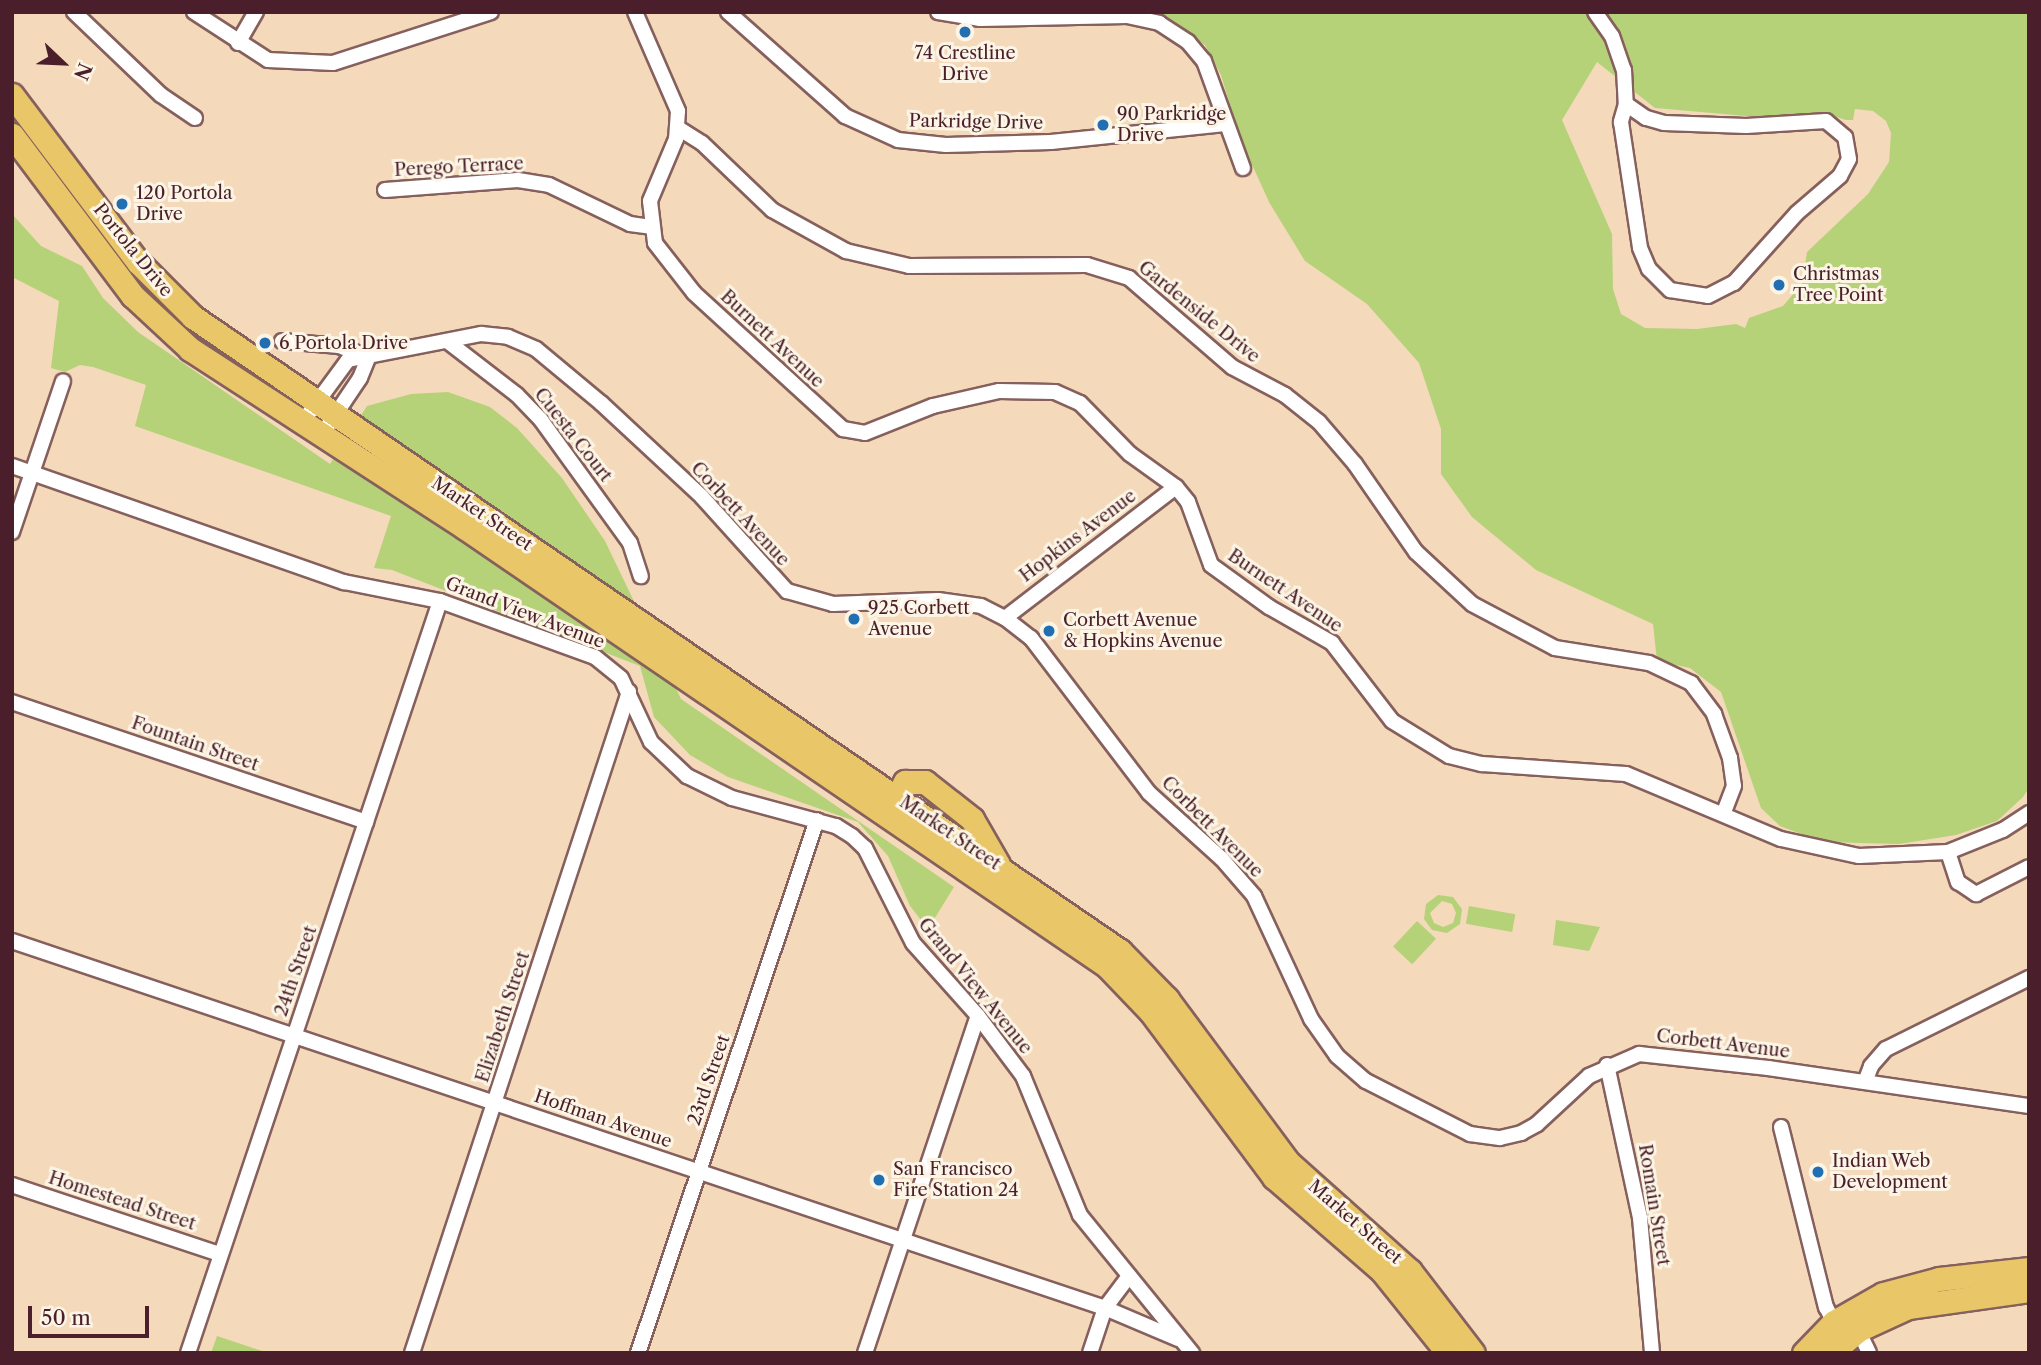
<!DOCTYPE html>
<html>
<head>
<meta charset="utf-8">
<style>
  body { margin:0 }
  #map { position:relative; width:2041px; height:1365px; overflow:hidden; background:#f4d9bb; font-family:"Libre Caslon Text",serif }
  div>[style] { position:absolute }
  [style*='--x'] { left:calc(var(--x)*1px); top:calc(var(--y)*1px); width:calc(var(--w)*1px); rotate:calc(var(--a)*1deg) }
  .green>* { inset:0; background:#b5d278; transform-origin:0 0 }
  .roads { filter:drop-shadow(2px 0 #86605d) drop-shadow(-2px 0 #86605d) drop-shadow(0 2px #86605d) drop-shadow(0 -2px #86605d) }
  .street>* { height:14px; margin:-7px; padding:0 7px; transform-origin:7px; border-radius:7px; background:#fff }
  .primary>* { height:23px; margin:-11.5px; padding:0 11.5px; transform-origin:11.5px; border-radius:11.5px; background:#e9c769 }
  .dots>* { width:19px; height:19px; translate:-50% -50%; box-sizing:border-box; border:4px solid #fcf5e5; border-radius:50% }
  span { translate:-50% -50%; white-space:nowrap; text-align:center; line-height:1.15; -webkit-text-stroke:6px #fcf5e5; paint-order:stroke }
  .poi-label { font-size:18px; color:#4a1f2b }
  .left { translate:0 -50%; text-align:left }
  .street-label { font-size:18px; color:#4a1f2b }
  .frame { position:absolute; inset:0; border:14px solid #4a1f2b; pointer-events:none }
  .north { position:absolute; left:28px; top:28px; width:70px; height:70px; -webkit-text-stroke:5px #fcf5e5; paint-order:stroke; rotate:113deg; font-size:19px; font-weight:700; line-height:28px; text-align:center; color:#4a1f2b }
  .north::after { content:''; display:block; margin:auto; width:24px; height:32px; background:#4a1f2b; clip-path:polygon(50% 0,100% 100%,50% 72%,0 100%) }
  .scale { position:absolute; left:28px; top:1306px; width:121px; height:32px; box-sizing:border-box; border:4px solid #4a1f2b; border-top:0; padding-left:9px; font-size:21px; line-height:24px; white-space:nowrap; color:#4a1f2b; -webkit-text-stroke:5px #fcf5e5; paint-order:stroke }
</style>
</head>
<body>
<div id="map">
  <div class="green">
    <div style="clip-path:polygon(evenodd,1157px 12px,2029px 12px,2029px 788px,2023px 797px,1997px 821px,1956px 835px,1899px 844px,1823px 842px,1780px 826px,1761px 808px,1721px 692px,1690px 668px,1657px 661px,1653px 624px,1536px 570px,1472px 517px,1441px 474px,1441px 429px,1419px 363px,1367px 304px,1305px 261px,1269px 202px,1240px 138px,1221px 75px,1205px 45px,1157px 12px,1597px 62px,1655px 108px,1758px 117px,1827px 114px,1846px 120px,1853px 120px,1855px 109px,1873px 111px,1886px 121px,1891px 133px,1889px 162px,1868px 194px,1807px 252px,1802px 284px,1783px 306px,1749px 318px,1745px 328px,1736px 324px,1697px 329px,1645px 328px,1621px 314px,1613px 289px,1612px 234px,1562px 120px,1597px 62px)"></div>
    <div style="clip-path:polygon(12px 214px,41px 246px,82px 266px,103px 298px,138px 332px,330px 464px,367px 406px,411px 394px,448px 392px,490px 407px,517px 428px,562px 478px,605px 541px,681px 699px,954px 887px,928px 929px,910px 906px,888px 856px,858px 822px,728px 777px,690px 755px,654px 717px,640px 666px,392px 570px,374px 568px,391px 516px,135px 426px,146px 385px,93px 367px,80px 365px,65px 372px,51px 368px,59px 301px,12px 277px)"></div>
    <div style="clip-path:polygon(evenodd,1438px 895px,1453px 897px,1462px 909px,1460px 924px,1447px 933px,1432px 930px,1424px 919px,1426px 904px,1438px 895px,1442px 901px,1452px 904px,1456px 913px,1453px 923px,1443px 927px,1434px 923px,1430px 913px,1442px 901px)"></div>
    <div style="left:1469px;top:906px;width:47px;height:18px;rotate:10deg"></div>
    <div style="clip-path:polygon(1556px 920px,1600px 927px,1589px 951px,1553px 945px)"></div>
    <div style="left:1417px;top:921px;width:26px;height:35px;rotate:43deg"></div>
    <div style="clip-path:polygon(217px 1336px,268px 1353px,211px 1353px)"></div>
  </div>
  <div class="roads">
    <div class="street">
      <div style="--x:74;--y:12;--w:120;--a:43.7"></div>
      <div style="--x:161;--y:95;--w:41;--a:34.1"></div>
      <div style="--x:194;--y:12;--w:88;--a:33"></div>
      <div style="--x:268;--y:60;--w:65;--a:2.6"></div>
      <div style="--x:333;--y:63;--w:166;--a:-17.9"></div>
      <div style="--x:635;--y:12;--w:108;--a:66.5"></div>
      <div style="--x:678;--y:111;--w:28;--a:94"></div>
      <div style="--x:676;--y:139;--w:67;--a:112.8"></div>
      <div style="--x:650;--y:201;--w:42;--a:83.2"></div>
      <div style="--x:655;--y:243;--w:63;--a:52"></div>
      <div style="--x:694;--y:293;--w:202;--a:42.4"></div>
      <div style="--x:843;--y:429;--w:22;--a:10"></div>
      <div style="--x:865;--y:433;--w:73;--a:-21.7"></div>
      <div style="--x:933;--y:406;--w:68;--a:-12.8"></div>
      <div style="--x:999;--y:391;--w:56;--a:1"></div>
      <div style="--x:1055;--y:392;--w:27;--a:24"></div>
      <div style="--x:1080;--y:403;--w:71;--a:45.6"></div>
      <div style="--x:1130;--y:454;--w:57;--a:35.7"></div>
      <div style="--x:1176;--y:487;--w:19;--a:51"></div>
      <div style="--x:1188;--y:502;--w:67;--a:69.9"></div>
      <div style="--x:1211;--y:565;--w:72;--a:35.9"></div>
      <div style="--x:1269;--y:607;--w:73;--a:29.7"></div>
      <div style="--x:1332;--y:643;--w:98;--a:52.4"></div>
      <div style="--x:1392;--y:721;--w:67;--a:31.6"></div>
      <div style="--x:1449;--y:756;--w:34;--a:14"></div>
      <div style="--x:1482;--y:764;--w:144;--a:4"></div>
      <div style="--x:1626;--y:774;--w:168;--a:22.8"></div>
      <div style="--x:1781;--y:839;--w:80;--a:12.3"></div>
      <div style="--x:1859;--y:856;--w:89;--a:-2.6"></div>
      <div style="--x:1948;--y:852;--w:59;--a:-21.8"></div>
      <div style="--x:2003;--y:830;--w:31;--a:-33"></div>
      <div style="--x:728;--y:12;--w:157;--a:41.6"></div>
      <div style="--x:845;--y:116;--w:58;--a:24.4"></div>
      <div style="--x:898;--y:140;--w:48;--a:5.9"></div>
      <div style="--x:946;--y:145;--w:105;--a:-1.6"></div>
      <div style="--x:1051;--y:142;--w:175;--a:-5.9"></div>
      <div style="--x:938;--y:12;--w:43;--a:9.5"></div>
      <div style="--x:980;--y:19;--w:147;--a:-1.2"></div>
      <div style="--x:1127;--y:16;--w:33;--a:12"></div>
      <div style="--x:1159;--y:23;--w:35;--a:33"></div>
      <div style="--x:1188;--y:42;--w:25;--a:50"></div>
      <div style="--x:1204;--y:61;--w:114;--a:70"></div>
      <div style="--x:1595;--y:12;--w:29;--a:55"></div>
      <div style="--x:1612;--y:36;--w:36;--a:71"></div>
      <div style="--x:1624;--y:70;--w:34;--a:87"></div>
      <div style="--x:1626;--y:104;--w:19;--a:106"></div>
      <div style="--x:1621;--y:122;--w:127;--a:81.4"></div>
      <div style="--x:1640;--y:248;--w:23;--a:67"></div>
      <div style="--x:1649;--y:269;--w:30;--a:45"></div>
      <div style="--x:1670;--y:290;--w:38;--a:9"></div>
      <div style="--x:1708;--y:296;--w:29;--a:-27"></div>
      <div style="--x:1734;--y:283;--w:94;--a:-48"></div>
      <div style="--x:1797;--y:213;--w:57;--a:-40.7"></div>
      <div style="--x:1840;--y:176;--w:19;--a:-62"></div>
      <div style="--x:1849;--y:159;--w:22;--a:-100"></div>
      <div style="--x:1845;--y:137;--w:25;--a:-140"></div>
      <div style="--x:1826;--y:121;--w:80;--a:176.4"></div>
      <div style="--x:1746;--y:126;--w:82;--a:-177.9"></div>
      <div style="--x:1664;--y:123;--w:19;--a:-164"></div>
      <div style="--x:1646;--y:118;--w:24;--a:-145"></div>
      <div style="--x:238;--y:43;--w:36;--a:-60"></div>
      <div style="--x:678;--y:128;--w:28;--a:32"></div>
      <div style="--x:702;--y:143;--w:97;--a:43.7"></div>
      <div style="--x:772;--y:210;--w:85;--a:29"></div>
      <div style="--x:846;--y:251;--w:65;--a:13.4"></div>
      <div style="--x:909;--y:266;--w:178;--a:-0.3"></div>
      <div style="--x:1087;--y:265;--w:44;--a:17.2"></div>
      <div style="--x:1129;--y:278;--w:136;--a:40.8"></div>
      <div style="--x:1232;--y:367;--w:60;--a:27.8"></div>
      <div style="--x:1285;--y:395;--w:43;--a:38.5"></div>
      <div style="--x:1319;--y:422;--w:55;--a:49.4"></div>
      <div style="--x:1355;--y:464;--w:107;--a:55.3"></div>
      <div style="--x:1416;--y:552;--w:76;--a:42.9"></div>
      <div style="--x:1472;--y:604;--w:94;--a:27.9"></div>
      <div style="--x:1555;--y:648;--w:95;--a:9.1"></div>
      <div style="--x:1649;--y:663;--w:47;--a:25.5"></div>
      <div style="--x:1691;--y:683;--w:39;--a:53"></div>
      <div style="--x:1714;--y:714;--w:47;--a:70"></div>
      <div style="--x:1730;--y:758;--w:28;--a:82"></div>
      <div style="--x:1734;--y:786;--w:30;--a:111"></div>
      <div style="--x:385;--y:190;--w:133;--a:-4.3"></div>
      <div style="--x:518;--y:180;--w:31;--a:9"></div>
      <div style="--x:549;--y:185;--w:90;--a:25.7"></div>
      <div style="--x:630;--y:224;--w:21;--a:8"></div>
      <div style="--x:282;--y:341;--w:57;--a:5"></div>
      <div style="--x:339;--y:346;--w:30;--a:21"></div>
      <div style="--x:447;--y:341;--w:88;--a:37.6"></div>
      <div style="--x:517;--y:395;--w:35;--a:46"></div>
      <div style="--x:541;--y:420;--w:152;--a:54.1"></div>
      <div style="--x:630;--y:543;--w:35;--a:72"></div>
      <div style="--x:301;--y:424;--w:79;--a:-53.7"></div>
      <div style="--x:348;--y:360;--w:136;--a:-11.1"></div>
      <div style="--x:481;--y:334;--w:27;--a:6"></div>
      <div style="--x:508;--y:337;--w:30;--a:23"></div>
      <div style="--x:536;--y:349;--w:85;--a:39.7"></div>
      <div style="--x:601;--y:403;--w:138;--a:42.9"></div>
      <div style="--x:702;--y:497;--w:127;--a:47.9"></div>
      <div style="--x:787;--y:591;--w:48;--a:15.8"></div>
      <div style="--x:833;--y:604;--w:105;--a:-2.2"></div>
      <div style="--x:938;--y:600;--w:43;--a:7.9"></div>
      <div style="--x:981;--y:606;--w:27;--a:27"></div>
      <div style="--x:1005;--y:618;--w:33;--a:38"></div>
      <div style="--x:1031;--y:638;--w:195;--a:52.7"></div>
      <div style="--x:1149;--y:793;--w:98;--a:42.1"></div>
      <div style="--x:1222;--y:859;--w:49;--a:49.1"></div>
      <div style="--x:1254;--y:896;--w:136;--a:65.1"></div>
      <div style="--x:1311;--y:1019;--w:45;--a:54.9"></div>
      <div style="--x:1337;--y:1056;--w:38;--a:41"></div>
      <div style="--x:1366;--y:1081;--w:117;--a:27"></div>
      <div style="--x:1470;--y:1134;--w:30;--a:8"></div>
      <div style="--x:1500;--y:1138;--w:22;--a:-13"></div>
      <div style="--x:1521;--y:1133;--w:18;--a:-29"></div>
      <div style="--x:1537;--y:1124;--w:71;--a:-42.7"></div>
      <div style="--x:1589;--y:1076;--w:55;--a:-23.7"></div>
      <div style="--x:1639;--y:1054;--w:130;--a:6.2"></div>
      <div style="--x:1768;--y:1068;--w:264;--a:8.3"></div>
      <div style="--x:321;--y:436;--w:70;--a:-56.1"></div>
      <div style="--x:360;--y:378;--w:22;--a:-68"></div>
      <div style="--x:12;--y:466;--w:352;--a:19.3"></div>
      <div style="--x:344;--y:582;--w:98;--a:11.2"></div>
      <div style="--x:440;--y:601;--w:165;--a:19.9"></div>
      <div style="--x:595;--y:657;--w:33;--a:39"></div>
      <div style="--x:621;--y:678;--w:71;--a:64.9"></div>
      <div style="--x:651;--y:742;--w:50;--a:43.4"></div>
      <div style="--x:687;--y:776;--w:50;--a:26.1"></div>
      <div style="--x:732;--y:798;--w:108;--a:15.1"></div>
      <div style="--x:836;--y:826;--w:19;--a:32"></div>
      <div style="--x:852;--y:836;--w:18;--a:43"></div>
      <div style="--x:865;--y:848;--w:106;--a:63.2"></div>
      <div style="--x:913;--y:943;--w:98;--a:48.3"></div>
      <div style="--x:978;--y:1016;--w:75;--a:53.1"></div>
      <div style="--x:1023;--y:1076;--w:150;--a:67.7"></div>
      <div style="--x:1080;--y:1215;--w:178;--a:50.9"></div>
      <div style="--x:12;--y:532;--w:159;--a:-71.3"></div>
      <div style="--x:1005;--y:618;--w:215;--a:-37.5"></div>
      <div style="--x:12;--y:702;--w:374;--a:18.7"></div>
      <div style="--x:1948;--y:852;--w:32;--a:72"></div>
      <div style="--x:1958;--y:882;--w:22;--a:34"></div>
      <div style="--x:1976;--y:894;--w:59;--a:-27"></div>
      <div style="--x:12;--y:941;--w:1153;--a:18.56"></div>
      <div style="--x:1105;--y:1308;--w:79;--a:23"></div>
      <div style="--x:1607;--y:1065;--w:157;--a:77.8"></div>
      <div style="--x:1640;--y:1218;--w:136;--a:84.9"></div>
      <div style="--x:1865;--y:1082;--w:17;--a:-69"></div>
      <div style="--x:1871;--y:1066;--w:23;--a:-49"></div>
      <div style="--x:1886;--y:1049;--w:160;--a:-26.4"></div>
      <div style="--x:1781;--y:1127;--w:186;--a:76"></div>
      <div style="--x:1826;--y:1307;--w:17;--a:62"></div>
      <div style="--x:12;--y:1185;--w:219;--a:18.4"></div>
      <div style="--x:1858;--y:1330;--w:25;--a:64"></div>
      <div style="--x:188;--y:1353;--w:793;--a:-71.47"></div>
      <div style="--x:412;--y:1353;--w:696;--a:-71.83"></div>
      <div style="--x:638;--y:1353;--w:562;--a:-71.44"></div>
      <div style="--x:865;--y:1353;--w:355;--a:-71.5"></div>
      <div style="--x:1090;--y:1353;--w:47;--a:-71.6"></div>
      <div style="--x:1105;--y:1308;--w:40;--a:-53"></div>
    </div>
    <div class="primary">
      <div style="--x:12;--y:95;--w:209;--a:53"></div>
      <div style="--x:138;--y:262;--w:78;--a:45"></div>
      <div style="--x:193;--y:317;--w:1123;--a:34.37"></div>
      <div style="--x:1120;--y:951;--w:67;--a:45.6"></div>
      <div style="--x:1167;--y:999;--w:204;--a:53.4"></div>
      <div style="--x:1289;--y:1163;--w:162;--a:41.8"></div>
      <div style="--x:1410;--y:1271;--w:103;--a:52.5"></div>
      <div style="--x:12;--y:135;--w:201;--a:53.1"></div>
      <div style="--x:133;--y:296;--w:78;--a:42.9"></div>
      <div style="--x:190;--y:349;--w:327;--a:33"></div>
      <div style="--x:464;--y:527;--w:779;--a:34.32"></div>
      <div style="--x:1107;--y:966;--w:64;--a:46.3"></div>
      <div style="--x:1151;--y:1012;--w:206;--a:53.3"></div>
      <div style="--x:1274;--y:1177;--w:143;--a:41"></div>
      <div style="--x:1382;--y:1271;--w:105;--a:51.2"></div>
      <div style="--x:890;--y:809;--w:31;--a:-61"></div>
      <div style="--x:905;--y:782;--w:20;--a:0"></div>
      <div style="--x:925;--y:782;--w:60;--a:38.2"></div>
      <div style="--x:972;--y:819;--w:52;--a:60"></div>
      <div style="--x:1804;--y:1353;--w:43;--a:-45.9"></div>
      <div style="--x:1834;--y:1322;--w:56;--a:-29.7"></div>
      <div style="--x:1883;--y:1294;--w:58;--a:-15"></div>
      <div style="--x:1939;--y:1279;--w:91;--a:-6.3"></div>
      <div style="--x:1831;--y:1353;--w:35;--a:-40"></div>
      <div style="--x:1858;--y:1330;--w:55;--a:-24.7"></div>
      <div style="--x:1908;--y:1307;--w:122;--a:-8"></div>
    </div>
  </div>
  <div class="dots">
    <div style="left:965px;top:32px;background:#1f6fb2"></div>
    <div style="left:1103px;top:125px;background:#1f6fb2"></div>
    <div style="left:122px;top:204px;background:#1f6fb2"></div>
    <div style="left:1779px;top:285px;background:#1f6fb2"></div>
    <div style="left:265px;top:343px;background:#1f6fb2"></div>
    <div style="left:854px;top:619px;background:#1f6fb2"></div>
    <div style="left:1049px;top:631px;background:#1f6fb2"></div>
    <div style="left:1818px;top:1172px;background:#1f6fb2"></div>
    <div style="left:879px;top:1180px;background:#1f6fb2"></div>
  </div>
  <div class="poi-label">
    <span style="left:965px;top:64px">74 Crestline<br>Drive</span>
    <span class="left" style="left:1117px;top:125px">90 Parkridge<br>Drive</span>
    <span class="left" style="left:136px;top:204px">120 Portola<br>Drive</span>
    <span class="left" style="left:1793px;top:285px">Christmas<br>Tree Point</span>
    <span class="left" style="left:279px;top:343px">6 Portola Drive</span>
    <span class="left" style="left:868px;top:619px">925 Corbett<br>Avenue</span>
    <span class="left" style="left:1063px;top:631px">Corbett Avenue<br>&amp; Hopkins Avenue</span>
    <span class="left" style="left:1832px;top:1172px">Indian Web<br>Development</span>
    <span class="left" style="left:893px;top:1180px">San Francisco<br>Fire Station 24</span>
  </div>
  <div class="street-label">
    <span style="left:976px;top:122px;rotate:1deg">Parkridge Drive</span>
    <span style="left:459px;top:167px;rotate:-3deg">Perego Terrace</span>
    <span style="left:133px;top:250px;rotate:51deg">Portola Drive</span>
    <span style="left:1199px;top:312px;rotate:39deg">Gardenside Drive</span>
    <span style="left:772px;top:339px;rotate:43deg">Burnett Avenue</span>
    <span style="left:573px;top:435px;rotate:52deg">Cuesta Court</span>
    <span style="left:482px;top:514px;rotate:34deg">Market Street</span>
    <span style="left:740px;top:514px;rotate:47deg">Corbett Avenue</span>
    <span style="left:1078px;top:536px;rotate:-37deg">Hopkins Avenue</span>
    <span style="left:1285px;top:591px;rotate:34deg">Burnett Avenue</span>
    <span style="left:525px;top:613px;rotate:21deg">Grand View Avenue</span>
    <span style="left:195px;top:744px;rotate:19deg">Fountain Street</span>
    <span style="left:1212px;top:827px;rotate:45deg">Corbett Avenue</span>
    <span style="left:950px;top:833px;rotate:34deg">Market Street</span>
    <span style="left:296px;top:971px;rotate:-71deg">24th Street</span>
    <span style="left:975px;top:986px;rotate:51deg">Grand View Avenue</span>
    <span style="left:503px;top:1017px;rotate:-72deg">Elizabeth Street</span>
    <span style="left:1723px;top:1044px;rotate:7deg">Corbett Avenue</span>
    <span style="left:709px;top:1080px;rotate:-71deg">23rd Street</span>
    <span style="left:603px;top:1119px;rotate:19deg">Hoffman Avenue</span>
    <span style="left:122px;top:1201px;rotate:18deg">Homestead Street</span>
    <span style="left:1654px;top:1205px;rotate:81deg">Romain Street</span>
    <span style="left:1355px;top:1222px;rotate:41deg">Market Street</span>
  </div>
  <div class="frame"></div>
  <div class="north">N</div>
  <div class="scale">50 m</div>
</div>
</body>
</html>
